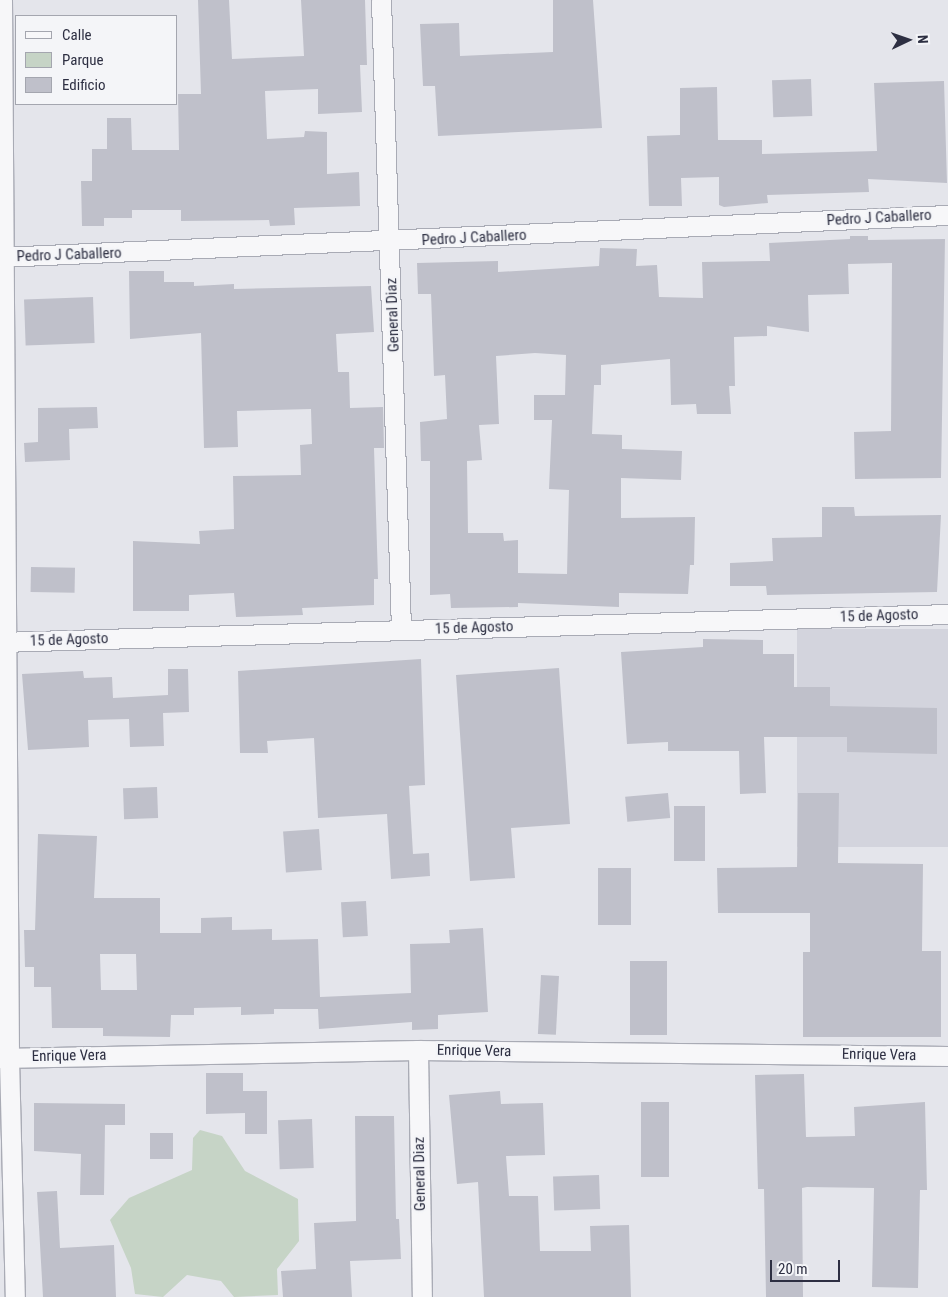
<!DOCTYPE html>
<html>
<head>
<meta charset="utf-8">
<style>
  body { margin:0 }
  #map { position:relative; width:948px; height:1297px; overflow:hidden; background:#e4e5eb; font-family:"Roboto Condensed",sans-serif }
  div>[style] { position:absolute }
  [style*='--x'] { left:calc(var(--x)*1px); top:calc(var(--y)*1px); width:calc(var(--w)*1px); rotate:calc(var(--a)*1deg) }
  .built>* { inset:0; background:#d3d4dd; transform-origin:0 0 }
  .green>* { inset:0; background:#c6d4c6 }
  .building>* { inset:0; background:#bfc0ca; transform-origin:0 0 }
  .roads { filter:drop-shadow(1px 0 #a9abb5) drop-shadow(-1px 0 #a9abb5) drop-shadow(0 1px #a9abb5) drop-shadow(0 -1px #a9abb5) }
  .street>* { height:19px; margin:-9.5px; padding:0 9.5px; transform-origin:9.5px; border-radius:9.5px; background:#f7f7f9 }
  span { translate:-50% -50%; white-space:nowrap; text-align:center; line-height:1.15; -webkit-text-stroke:5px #f4f5f8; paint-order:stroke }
  .street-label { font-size:15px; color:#2d2f42 }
  .legend { position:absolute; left:15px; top:15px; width:162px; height:90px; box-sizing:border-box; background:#f4f5f8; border:1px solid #a4a6af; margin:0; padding:6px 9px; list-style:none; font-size:15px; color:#2d2f42 }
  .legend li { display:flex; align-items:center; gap:10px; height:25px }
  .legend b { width:25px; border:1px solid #a4a6af }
  .north { position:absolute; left:883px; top:15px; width:50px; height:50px; -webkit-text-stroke:4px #f4f5f8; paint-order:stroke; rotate:87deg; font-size:14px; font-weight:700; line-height:20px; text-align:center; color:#2d2f42 }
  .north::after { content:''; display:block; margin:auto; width:18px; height:22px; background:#2d2f42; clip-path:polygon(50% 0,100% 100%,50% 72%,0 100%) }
  .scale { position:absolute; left:770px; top:1260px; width:70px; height:22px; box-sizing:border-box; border:2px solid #2d2f42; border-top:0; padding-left:6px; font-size:15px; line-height:18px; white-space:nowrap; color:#2d2f42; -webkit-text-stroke:4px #f4f5f8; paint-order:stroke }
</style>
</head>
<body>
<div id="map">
  <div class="built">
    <div style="left:948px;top:629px;width:218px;height:151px;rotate:90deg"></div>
  </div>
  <div class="green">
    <div style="clip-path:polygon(200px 1130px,222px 1136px,245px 1171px,298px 1199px,299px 1241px,277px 1269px,278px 1295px,234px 1297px,221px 1281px,187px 1275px,163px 1297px,135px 1294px,131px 1268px,110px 1220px,129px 1198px,192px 1170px,193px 1138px)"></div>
  </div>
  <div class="building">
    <div style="clip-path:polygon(198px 0,229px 0,232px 59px,304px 56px,301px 0,365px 0,367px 65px,360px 65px,362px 112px,318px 114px,318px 89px,265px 91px,267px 139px,304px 137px,305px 131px,327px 132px,327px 174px,359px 172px,360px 206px,294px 208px,295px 225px,270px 226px,269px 220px,181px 221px,181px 210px,132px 210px,132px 218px,104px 218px,104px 226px,82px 226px,81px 181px,92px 181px,92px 149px,107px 149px,107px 118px,131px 118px,132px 150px,179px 150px,178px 94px,201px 94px)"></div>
    <div style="clip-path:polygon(553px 0,593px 0,602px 128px,438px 136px,435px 86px,423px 86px,420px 24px,459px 23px,460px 56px,553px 52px)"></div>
    <div style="left:811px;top:79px;width:37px;height:39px;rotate:88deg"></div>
    <div style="clip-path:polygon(944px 81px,947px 183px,868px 179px,869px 192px,767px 195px,768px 203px,724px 207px,719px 205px,719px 177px,681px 178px,682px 206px,649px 206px,647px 136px,680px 135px,680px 88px,717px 87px,718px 140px,762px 140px,762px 154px,877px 151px,874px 83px)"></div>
    <div style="clip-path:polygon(evenodd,850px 236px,868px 236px,868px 240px,945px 239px,941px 478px,855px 479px,854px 432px,891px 431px,892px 263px,848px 264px,849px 294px,808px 295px,809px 332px,767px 326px,767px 336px,734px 337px,735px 386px,729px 386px,731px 414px,697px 414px,696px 404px,671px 405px,670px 359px,601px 365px,601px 385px,594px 385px,592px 434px,622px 435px,622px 449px,682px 451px,681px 480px,621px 478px,621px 518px,695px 517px,694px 565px,690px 565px,688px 594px,619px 593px,619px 607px,518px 603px,518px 607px,451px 608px,450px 594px,430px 595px,430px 461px,421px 461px,420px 422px,447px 419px,445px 375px,434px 376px,431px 294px,418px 294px,417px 263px,498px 261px,498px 272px,599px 266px,600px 248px,637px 249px,636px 266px,657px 265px,659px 297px,703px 298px,702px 262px,770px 261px,769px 243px,850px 239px,850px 236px,535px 353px,566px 355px,565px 395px,534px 395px,534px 420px,552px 420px,549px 489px,569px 490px,567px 574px,518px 573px,518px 540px,504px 541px,503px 533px,468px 533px,467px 461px,482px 460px,479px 425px,499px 424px,496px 356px,535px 353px)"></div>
    <div style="clip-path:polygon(129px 271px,164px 271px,164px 282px,194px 282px,194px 286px,234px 284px,234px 289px,371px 286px,374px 332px,336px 334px,338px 372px,349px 372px,350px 408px,383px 407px,384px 448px,374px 448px,378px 579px,374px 579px,374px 605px,302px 608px,303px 615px,236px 617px,234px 593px,189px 595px,189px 611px,133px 611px,133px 541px,200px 544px,199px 531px,234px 529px,233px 476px,301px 475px,300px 445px,312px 444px,311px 409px,237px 411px,238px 447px,204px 448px,201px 333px,130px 339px)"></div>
    <div style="left:93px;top:297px;width:46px;height:69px;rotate:88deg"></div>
    <div style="clip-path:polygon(97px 407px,98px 428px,69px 429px,70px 460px,25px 462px,24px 443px,38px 442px,38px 408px)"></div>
    <div style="clip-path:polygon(822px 507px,854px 507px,855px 516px,941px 515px,937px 592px,767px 595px,766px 586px,730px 586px,730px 563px,773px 561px,772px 538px,822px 537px)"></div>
    <div style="left:31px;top:567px;width:44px;height:25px;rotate:1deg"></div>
    <div style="clip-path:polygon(703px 639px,763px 640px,763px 654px,794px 654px,794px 687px,830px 687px,830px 706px,937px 708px,937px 754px,847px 752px,847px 737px,764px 737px,766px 793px,740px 794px,739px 751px,668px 751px,668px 742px,627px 744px,621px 652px,703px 647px)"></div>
    <div style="clip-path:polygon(421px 659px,425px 785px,409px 786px,413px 854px,429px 853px,430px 876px,391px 879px,387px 814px,318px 818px,314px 738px,267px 741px,268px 753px,240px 753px,238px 671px)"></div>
    <div style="clip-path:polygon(559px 668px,570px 824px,511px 828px,515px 878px,470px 881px,456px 675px)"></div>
    <div style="clip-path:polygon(168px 669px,188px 669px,189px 712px,163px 713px,164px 746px,130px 747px,129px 719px,88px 720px,89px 747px,28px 750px,22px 674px,83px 671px,84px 678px,112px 677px,113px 698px,168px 695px)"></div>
    <div style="left:157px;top:787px;width:31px;height:34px;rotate:88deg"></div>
    <div style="left:668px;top:793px;width:25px;height:43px;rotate:85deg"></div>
    <div style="clip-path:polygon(798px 793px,839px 793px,838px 863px,923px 864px,922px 951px,941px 951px,941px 1037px,803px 1037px,803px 952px,810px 952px,810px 913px,718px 913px,717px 868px,797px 867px)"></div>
    <div style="left:674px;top:806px;width:31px;height:55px"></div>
    <div style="left:319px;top:829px;width:41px;height:36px;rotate:86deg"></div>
    <div style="clip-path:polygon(evenodd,38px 834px,97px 836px,94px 898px,160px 898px,160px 933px,201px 933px,201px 918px,232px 917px,232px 930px,272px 929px,272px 940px,318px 939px,320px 997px,411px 993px,410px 944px,450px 943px,449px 930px,483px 928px,488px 1012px,438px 1015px,438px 1029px,412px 1030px,412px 1022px,319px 1029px,318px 1009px,274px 1009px,274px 1014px,241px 1015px,241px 1007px,194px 1008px,194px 1015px,171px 1015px,170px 1037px,103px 1036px,103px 1028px,52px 1028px,51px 987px,34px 987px,34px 967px,25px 967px,24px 930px,35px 930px,38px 834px,100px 954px,136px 954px,137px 990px,101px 990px,100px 954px)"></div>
    <div style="left:631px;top:868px;width:57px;height:33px;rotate:90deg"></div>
    <div style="left:366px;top:901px;width:35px;height:25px;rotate:87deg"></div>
    <div style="left:630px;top:961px;width:37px;height:74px"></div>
    <div style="left:541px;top:975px;width:18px;height:59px;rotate:3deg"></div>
    <div style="clip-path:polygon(206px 1073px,243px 1073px,243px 1091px,267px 1091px,267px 1134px,245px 1134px,245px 1113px,206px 1114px)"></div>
    <div style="clip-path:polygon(804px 1074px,806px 1137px,855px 1136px,854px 1107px,925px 1102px,927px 1190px,920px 1190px,918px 1288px,872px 1287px,874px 1188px,807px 1187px,802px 1188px,803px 1297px,766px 1297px,764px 1189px,758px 1189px,755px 1075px)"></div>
    <div style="clip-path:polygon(500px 1091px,501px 1104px,543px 1103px,545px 1155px,506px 1156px,509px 1196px,538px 1196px,540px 1251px,591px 1251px,590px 1226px,629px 1225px,631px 1297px,484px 1297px,478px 1182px,457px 1184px,449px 1095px)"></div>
    <div style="left:641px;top:1102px;width:28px;height:75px"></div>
    <div style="clip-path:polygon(34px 1103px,125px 1104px,125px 1125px,105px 1125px,104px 1195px,80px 1195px,81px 1154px,34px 1151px)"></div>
    <div style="clip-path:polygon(355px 1116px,394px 1116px,396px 1219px,399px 1219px,401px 1259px,350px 1261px,352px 1297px,283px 1297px,281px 1271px,316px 1269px,314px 1223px,356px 1221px)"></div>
    <div style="left:312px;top:1119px;width:49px;height:34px;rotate:88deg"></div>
    <div style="left:150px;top:1133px;width:23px;height:26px"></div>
    <div style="left:599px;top:1175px;width:34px;height:46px;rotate:88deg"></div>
    <div style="clip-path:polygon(57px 1191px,60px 1248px,114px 1245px,116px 1297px,43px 1297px,37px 1192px)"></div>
  </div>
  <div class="roads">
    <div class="street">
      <div style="--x:2;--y:0;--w:1058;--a:89.62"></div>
      <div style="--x:9;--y:1058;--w:239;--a:88.6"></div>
      <div style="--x:381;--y:0;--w:630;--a:88.18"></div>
      <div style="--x:0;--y:257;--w:949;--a:-2.54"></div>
      <div style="--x:0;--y:642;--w:948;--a:-1.69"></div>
      <div style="--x:418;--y:1050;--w:247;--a:89.1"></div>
      <div style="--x:0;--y:1058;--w:418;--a:-1.1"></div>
      <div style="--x:418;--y:1050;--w:530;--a:0.65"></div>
    </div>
  </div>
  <div class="street-label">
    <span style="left:879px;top:218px;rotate:-3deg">Pedro J Caballero</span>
    <span style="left:474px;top:238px;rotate:-3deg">Pedro J Caballero</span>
    <span style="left:69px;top:255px;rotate:-2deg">Pedro J Caballero</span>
    <span style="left:393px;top:315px;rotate:-92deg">General Diaz</span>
    <span style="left:879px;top:616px;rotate:-2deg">15 de Agosto</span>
    <span style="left:474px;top:628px;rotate:-2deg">15 de Agosto</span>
    <span style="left:69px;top:640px;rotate:-2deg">15 de Agosto</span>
    <span style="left:474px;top:1051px;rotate:1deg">Enrique Vera</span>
    <span style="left:879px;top:1055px;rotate:1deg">Enrique Vera</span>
    <span style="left:69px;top:1056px;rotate:-1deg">Enrique Vera</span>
    <span style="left:420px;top:1174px;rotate:-91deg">General Diaz</span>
  </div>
  <ul class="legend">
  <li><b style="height:6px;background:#f7f7f9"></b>Calle</li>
  <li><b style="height:14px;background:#c6d4c6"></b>Parque</li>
  <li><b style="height:14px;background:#bfc0ca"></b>Edificio</li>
  </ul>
  <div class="north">N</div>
  <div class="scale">20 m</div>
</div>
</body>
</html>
